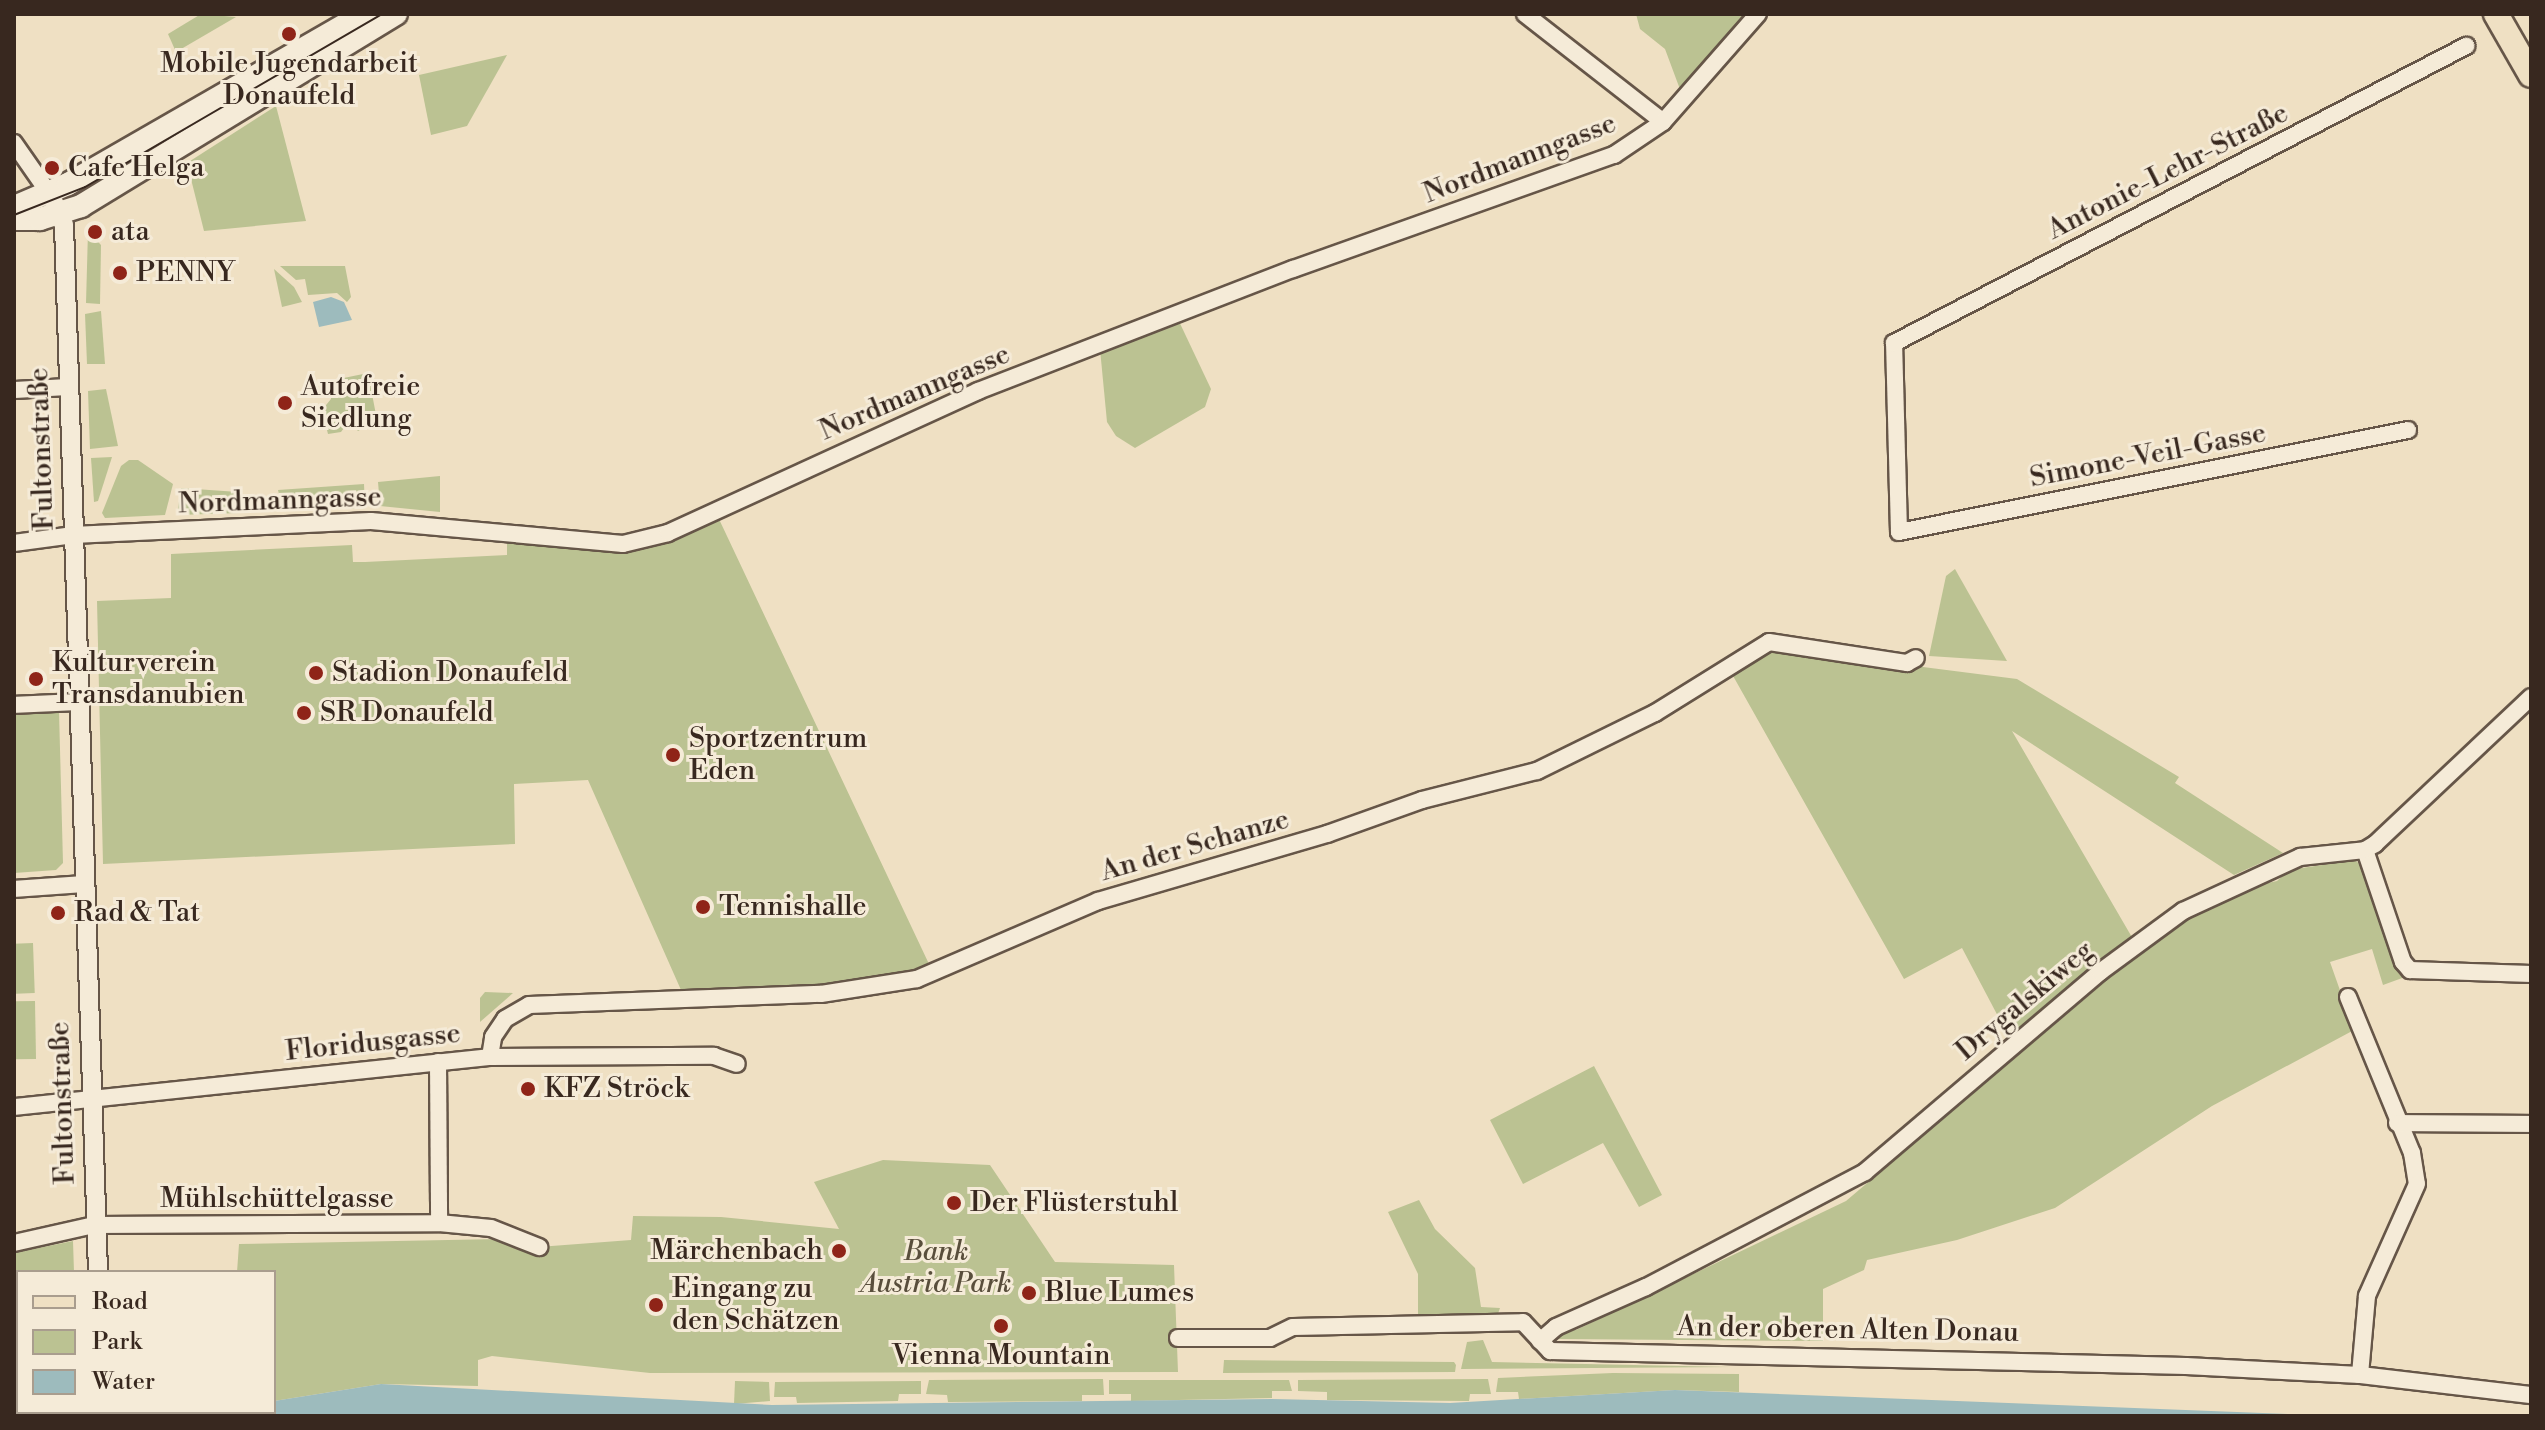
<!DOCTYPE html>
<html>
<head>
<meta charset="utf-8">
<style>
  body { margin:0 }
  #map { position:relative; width:2545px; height:1430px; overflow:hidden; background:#efe0c3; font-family:"Libre Bodoni",serif }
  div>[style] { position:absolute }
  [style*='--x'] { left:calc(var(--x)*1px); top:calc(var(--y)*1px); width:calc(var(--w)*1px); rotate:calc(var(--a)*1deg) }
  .green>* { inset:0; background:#bbc292; transform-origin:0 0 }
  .water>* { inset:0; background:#9dbbbd }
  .roads { filter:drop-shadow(2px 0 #665648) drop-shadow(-2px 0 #665648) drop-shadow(0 2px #665648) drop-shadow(0 -2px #665648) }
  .minor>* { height:16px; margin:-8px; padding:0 8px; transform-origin:8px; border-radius:8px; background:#f5ebd8 }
  .tertiary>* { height:18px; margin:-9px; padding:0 9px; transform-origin:9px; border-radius:9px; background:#f5ebd8 }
  .secondary>* { height:22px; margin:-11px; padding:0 11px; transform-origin:11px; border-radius:11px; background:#f5ebd8 }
  .primary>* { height:24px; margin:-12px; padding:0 12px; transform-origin:12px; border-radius:12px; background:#efe0c3 }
  .tram>* { height:2px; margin:-1px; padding:0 1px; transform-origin:1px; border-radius:1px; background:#38281f }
  .dots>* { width:22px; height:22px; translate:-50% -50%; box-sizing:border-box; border:4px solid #f5ebd8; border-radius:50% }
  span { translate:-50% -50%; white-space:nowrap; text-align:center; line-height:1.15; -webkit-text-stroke:6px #f5ebd8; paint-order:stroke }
  .poi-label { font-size:28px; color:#38281f }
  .left { translate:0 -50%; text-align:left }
  .right { translate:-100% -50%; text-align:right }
  .street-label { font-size:28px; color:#38281f }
  .park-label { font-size:28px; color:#594e3c; font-style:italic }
  .frame { position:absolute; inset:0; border:16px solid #38281f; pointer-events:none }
  .legend { position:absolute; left:16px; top:1270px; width:260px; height:144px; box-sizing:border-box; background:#f5ebd8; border:2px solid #a99d8e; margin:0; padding:10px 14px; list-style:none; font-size:24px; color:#38281f }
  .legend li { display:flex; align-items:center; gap:16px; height:40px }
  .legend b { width:40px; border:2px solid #a99d8e }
</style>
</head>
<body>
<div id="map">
  <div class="green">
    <div style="clip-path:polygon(201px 14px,236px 17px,176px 52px,168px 34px)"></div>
    <div style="clip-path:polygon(1636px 14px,1750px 14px,1681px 92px,1665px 49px,1640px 29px)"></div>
    <div style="clip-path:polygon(507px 55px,467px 126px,431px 135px,419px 75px)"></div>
    <div style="clip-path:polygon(276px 106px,306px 221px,204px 231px,187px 163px)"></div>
    <div style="clip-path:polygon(88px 231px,101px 245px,100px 304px,86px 303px)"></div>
    <div style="clip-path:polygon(280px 266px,345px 266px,351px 297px,347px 302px,337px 293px,308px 295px,305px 279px,296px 280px)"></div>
    <div style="clip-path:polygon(274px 269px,294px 287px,302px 302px,282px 307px)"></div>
    <div style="clip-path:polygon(101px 311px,105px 364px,87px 364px,85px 314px)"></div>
    <div style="clip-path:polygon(1176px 315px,1211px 389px,1205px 407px,1135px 448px,1116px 436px,1107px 422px,1100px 349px)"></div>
    <div style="clip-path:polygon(368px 373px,377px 420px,358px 431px,349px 421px,341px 432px,328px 434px,322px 410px,331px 399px,329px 381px)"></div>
    <div style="clip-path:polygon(106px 389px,118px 446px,90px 449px,88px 391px)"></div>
    <div style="clip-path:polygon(112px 457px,98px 501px,94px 502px,91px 458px)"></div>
    <div style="clip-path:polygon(129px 460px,138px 460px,173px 484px,165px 515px,105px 518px,102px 513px,121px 466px)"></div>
    <div style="clip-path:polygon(440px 476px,440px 512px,380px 506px,378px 482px)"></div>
    <div style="clip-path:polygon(364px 484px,365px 508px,283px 511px,278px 490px)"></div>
    <div style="clip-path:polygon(181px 488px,238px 492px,240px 513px,177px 515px)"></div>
    <div style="clip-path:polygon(718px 517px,929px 964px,884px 979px,804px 988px,796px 984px,788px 989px,681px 990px,588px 780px,514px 784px,515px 844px,103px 864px,97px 601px,171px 598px,171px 554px,352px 545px,353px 562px,365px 562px,507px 555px,507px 541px,626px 551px)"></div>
    <div style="clip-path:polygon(1955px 569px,2007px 661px,1929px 656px,1946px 576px)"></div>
    <div style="clip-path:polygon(1769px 642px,1916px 658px,1923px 667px,2017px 679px,2179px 777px,2175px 783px,2283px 853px,2234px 875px,2012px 731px,2133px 939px,2010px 1039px,1962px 948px,1904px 979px,1728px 667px)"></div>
    <div style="clip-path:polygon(59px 711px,63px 863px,56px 870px,14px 873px,14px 712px)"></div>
    <div style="clip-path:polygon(2355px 860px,2364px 868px,2405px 977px,2383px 985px,2372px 949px,2330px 962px,2354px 1030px,2212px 1106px,2055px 1208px,1957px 1240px,1867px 1260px,1864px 1270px,1823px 1289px,1823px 1341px,1558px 1339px,1564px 1330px,1576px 1330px,1846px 1201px,2168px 928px,2240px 889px,2277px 881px,2289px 870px)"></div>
    <div style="left:33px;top:943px;width:50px;height:19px;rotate:88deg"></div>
    <div style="clip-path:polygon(485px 992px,513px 993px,480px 1022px,480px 998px)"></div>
    <div style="left:35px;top:1001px;width:58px;height:21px;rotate:89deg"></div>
    <div style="clip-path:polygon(1594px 1066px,1662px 1195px,1639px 1207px,1603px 1143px,1523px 1184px,1490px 1120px)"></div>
    <div style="clip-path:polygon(883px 1160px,990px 1165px,1055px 1262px,1174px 1265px,1178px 1372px,650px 1373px,492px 1356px,478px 1360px,478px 1386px,381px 1384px,274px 1401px,274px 1272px,237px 1272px,239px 1244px,500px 1239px,525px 1248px,631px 1240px,633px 1216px,721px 1217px,839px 1229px,814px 1182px)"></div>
    <div style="clip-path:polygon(1419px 1200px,1435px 1229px,1475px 1268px,1481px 1307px,1500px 1308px,1495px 1322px,1441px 1314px,1418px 1322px,1418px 1274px,1388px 1212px)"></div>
    <div style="clip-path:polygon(73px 1241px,74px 1272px,18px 1272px,14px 1331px,14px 1253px)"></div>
    <div style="clip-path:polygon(1483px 1340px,1492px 1362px,1732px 1367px,1461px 1369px,1467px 1342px)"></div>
    <div style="clip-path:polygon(1224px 1360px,1454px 1362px,1456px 1365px,1455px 1372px,1223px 1373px)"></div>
    <div style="clip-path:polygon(1613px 1373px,1739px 1374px,1739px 1392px,1675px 1390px,1519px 1399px,1518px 1392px,1496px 1392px,1498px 1378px)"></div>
    <div style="clip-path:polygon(1488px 1379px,1491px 1394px,1470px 1394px,1469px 1401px,1327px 1400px,1327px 1392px,1298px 1391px,1298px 1380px)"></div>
    <div style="clip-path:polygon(929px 1380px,1103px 1379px,1104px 1395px,1082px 1395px,1082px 1401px,948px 1402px,947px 1395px,926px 1394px)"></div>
    <div style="clip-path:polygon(1109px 1380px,1289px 1380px,1292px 1391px,1272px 1391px,1272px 1398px,1131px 1401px,1131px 1394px,1109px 1394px)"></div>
    <div style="clip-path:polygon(735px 1381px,769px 1382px,770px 1401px,734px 1404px)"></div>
    <div style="clip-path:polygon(921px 1381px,921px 1394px,899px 1394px,898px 1401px,797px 1403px,796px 1397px,774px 1397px,775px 1382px)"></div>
  </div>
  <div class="water">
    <div style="clip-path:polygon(331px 297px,344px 302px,352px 320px,319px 327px,313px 302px)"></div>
    <div style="clip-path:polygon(381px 1384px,772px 1405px,1272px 1399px,1450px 1403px,1675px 1390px,2340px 1416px,14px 1416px,18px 1404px,18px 1412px,274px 1412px,274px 1401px)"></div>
  </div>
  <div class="roads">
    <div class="minor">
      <div style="--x:1525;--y:14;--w:175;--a:38"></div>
      <div style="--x:14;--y:143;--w:65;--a:55.1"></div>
      <div style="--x:14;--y:390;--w:54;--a:-3.2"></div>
      <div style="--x:2408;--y:430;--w:519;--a:168.67"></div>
      <div style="--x:1899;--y:532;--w:189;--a:-91.5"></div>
      <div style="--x:1894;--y:343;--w:645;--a:-27.44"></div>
      <div style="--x:14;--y:543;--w:60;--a:-7.7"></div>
      <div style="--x:73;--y:535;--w:298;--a:-2.7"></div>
      <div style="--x:371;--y:521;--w:253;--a:5.2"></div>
      <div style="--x:623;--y:544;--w:46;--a:-13.7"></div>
      <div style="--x:668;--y:533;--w:341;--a:-24.6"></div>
      <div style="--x:978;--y:391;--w:338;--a:-21.2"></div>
      <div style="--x:1293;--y:269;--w:341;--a:-19.6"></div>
      <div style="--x:1614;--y:155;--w:59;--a:-34"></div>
      <div style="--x:1663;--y:122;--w:144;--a:-48.7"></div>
      <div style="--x:14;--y:705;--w:67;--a:-2.6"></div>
      <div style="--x:2365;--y:850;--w:118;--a:71.3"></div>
      <div style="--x:2403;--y:962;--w:11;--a:49"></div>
      <div style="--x:2410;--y:970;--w:121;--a:1.9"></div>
      <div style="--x:14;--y:889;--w:69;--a:-4.1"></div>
      <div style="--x:2348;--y:997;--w:169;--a:67.7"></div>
      <div style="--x:2412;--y:1153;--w:31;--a:81"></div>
      <div style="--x:2417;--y:1184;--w:123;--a:114.1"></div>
      <div style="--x:2367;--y:1296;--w:79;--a:95.1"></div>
      <div style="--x:490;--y:1057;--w:20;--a:-81"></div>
      <div style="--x:493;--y:1037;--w:22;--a:-56"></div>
      <div style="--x:505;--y:1019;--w:28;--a:-30"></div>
      <div style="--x:529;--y:1005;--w:292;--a:-2.2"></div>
      <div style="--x:821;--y:994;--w:97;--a:-8.9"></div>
      <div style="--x:917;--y:979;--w:197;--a:-23.3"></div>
      <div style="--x:1098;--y:901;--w:239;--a:-16.3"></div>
      <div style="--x:1327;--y:834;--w:101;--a:-19.7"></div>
      <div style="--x:1422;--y:800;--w:119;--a:-14.2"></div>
      <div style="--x:1537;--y:771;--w:131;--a:-26.2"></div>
      <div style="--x:1655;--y:713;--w:134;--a:-31.9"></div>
      <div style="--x:1769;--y:642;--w:140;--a:8.7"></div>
      <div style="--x:1907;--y:663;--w:10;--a:-29"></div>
      <div style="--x:438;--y:1062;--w:161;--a:89.6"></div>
      <div style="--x:14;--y:1107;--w:479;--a:-6"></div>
      <div style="--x:490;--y:1057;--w:224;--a:-0.3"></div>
      <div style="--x:714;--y:1056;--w:24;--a:19"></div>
      <div style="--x:2397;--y:1123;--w:134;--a:0.4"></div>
      <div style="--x:14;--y:1243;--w:82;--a:-12.7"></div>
      <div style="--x:94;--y:1225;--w:345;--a:-0.3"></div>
      <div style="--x:439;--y:1223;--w:52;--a:5.5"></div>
      <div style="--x:491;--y:1228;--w:52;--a:21.6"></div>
      <div style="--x:1178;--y:1338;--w:92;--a:0"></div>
      <div style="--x:1270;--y:1338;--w:25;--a:-26"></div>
      <div style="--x:1293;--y:1327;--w:230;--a:-1.2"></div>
      <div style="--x:1523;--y:1322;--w:40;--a:47"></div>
      <div style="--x:1550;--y:1351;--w:636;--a:1.35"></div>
      <div style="--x:2186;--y:1366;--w:174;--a:3"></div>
      <div style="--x:2360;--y:1375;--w:172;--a:6.7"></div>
      <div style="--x:1540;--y:1341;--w:21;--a:-41"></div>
      <div style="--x:1556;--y:1327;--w:98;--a:-24"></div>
      <div style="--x:1646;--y:1287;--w:247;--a:-27.7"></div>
      <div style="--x:1865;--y:1172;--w:309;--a:-40.4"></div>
      <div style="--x:2100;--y:972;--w:103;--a:-36.3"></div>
      <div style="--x:2183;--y:911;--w:129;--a:-24.8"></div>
      <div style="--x:2300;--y:857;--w:65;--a:-6.1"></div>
      <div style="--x:2365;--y:850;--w:12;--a:-31"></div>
      <div style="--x:2375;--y:844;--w:214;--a:-43.3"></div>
    </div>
    <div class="tertiary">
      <div style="--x:51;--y:196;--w:32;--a:66"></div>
      <div style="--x:64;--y:225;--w:1048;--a:88.14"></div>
      <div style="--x:14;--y:1350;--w:4;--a:-14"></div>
    </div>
    <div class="secondary">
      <div style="--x:14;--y:207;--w:59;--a:-23.1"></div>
      <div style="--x:68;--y:184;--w:341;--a:-29.9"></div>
      <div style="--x:14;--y:219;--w:26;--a:0"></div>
      <div style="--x:40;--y:219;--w:43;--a:-17.6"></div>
      <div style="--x:81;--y:206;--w:369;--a:-31.4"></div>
    </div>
    <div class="primary">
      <div style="--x:2496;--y:14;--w:70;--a:60.2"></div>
    </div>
  </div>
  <div class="tram">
    <div style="--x:14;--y:215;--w:76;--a:-21.5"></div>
    <div style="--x:85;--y:187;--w:344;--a:-30.2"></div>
  </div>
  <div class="dots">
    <div style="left:289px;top:34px;background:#8f2418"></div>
    <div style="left:52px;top:168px;background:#8f2418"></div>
    <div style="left:95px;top:232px;background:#8f2418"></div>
    <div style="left:120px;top:273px;background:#8f2418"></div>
    <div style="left:285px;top:403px;background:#8f2418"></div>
    <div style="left:316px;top:673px;background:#8f2418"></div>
    <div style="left:36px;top:679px;background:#8f2418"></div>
    <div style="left:304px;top:713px;background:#8f2418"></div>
    <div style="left:673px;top:755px;background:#8f2418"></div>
    <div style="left:703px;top:907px;background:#8f2418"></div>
    <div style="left:58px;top:913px;background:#8f2418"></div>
    <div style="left:528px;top:1089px;background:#8f2418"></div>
    <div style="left:954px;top:1203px;background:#8f2418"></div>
    <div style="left:839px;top:1251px;background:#8f2418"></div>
    <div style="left:1029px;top:1293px;background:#8f2418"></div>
    <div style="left:656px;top:1305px;background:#8f2418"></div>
    <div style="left:1001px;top:1326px;background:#8f2418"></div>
  </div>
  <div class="poi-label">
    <span style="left:289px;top:80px">Mobile Jugendarbeit<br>Donaufeld</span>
    <span class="left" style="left:68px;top:168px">Cafe Helga</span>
    <span class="left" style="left:111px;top:232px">ata</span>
    <span class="left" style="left:136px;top:273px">PENNY</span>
    <span class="left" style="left:301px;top:403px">Autofreie<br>Siedlung</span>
    <span class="left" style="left:52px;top:679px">Kulturverein<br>Transdanubien</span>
    <span class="left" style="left:332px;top:673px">Stadion Donaufeld</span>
    <span class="left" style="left:320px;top:713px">SR Donaufeld</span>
    <span class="left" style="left:689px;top:755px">Sportzentrum<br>Eden</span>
    <span class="left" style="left:719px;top:907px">Tennishalle</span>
    <span class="left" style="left:74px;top:913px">Rad &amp; Tat</span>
    <span class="left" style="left:544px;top:1089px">KFZ Ströck</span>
    <span class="left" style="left:970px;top:1203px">Der Flüsterstuhl</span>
    <span class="right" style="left:823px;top:1251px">Märchenbach</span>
    <span class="left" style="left:672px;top:1305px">Eingang zu<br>den Schätzen</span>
    <span class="left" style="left:1045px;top:1293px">Blue Lumes</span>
    <span style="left:1001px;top:1356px">Vienna Mountain</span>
  </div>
  <div class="street-label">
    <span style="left:1520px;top:159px;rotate:-21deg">Nordmanngasse</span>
    <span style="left:2168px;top:172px;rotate:-27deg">Antonie-Lehr-Straße</span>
    <span style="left:915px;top:393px;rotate:-23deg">Nordmanngasse</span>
    <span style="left:42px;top:449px;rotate:-92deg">Fultonstraße</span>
    <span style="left:2148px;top:456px;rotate:-11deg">Simone-Veil-Gasse</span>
    <span style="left:280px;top:501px;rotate:-2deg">Nordmanngasse</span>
    <span style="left:1195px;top:846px;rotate:-16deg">An der Schanze</span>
    <span style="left:2025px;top:1001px;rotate:-40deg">Drygalskiweg</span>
    <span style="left:373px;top:1043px;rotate:-6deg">Floridusgasse</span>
    <span style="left:63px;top:1103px;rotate:-92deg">Fultonstraße</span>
    <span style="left:277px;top:1199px">Mühlschüttelgasse</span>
    <span style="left:1848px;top:1330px;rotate:1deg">An der oberen Alten Donau</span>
  </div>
  <div class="park-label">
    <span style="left:936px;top:1268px">Bank<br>Austria Park</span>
  </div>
  <div class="frame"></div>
  <ul class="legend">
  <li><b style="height:10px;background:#efe0c3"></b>Road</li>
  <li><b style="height:22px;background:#bbc292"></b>Park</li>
  <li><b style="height:22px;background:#9dbbbd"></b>Water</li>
  </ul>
</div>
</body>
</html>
